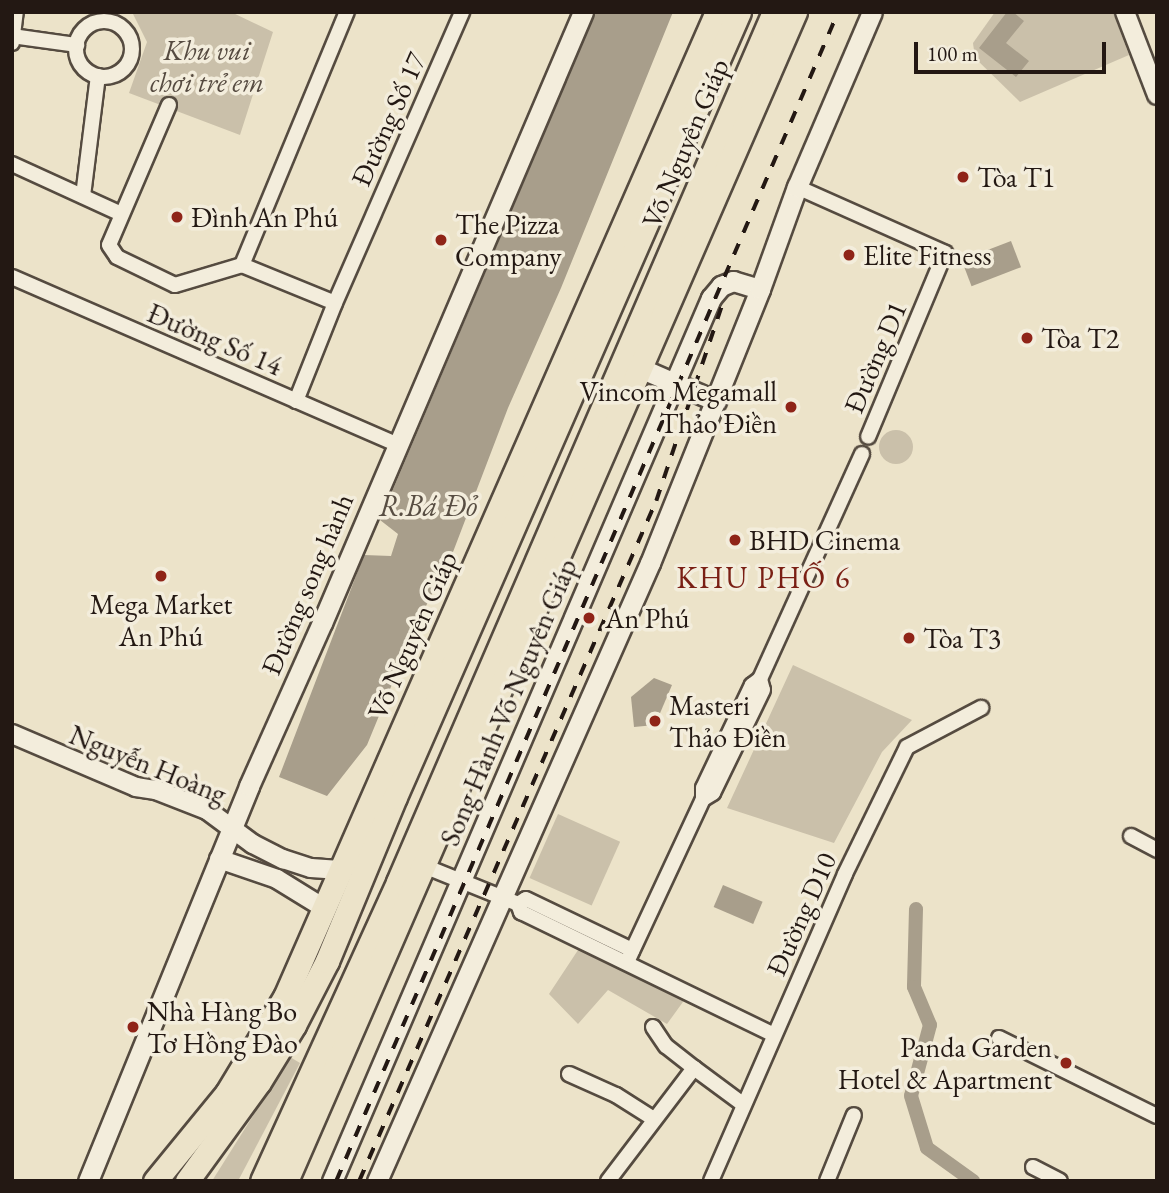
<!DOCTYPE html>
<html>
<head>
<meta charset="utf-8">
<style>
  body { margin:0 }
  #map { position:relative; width:1169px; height:1193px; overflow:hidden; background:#ece3c9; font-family:"EB Garamond",serif }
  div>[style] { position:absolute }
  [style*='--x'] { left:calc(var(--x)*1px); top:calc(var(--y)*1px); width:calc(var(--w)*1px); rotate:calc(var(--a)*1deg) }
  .green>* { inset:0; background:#cac0aa; transform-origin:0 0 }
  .round { border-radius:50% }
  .water>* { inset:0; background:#a89e8b; transform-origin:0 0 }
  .canal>* { height:14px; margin:-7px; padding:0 7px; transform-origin:7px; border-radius:7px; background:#a89e8b }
  .roads { filter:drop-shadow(2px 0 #554b40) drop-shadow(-2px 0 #554b40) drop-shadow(0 2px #554b40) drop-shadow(0 -2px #554b40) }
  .minor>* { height:14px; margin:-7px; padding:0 7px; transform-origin:7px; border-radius:7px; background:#f3eddc }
  .minor>.ring { margin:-7px; padding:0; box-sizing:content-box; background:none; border:14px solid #f3eddc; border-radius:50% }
  .tertiary>* { height:18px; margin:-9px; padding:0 9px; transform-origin:9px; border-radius:9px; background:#f3eddc }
  .secondary>* { height:19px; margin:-9.5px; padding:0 9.5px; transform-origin:9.5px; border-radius:9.5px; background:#f3eddc }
  .trunk>* { height:23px; margin:-11.5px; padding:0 11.5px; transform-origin:11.5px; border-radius:11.5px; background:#ece3c9 }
  .rail>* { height:3.5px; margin-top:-1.75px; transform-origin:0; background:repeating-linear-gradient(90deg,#231813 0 12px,transparent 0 24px) }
  .dots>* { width:19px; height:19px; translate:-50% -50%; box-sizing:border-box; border:4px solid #f3eddc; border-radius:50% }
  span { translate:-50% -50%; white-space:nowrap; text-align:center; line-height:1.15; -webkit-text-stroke:7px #f3eddc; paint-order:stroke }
  .park-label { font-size:28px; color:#554a40; font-style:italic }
  .street-label { font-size:28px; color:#231813 }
  .poi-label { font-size:28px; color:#231813 }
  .left { translate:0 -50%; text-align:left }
  .right { translate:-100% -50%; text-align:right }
  .water-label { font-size:30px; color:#584e43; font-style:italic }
  .neighbourhood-label { font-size:30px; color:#7a1f14; letter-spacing:2px }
  .frame { position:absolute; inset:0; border:14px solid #231813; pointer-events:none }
  .scale { position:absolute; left:914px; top:42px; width:192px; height:32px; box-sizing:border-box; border:4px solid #231813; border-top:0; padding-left:9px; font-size:21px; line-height:24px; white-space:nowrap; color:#231813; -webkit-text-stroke:5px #f3eddc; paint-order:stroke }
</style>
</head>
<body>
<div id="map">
  <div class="green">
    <div style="clip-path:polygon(132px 12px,231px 12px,273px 32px,240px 135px,129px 93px,147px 42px)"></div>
    <div style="clip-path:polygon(995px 12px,1113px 12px,1129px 55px,1020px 102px,975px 58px,973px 43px)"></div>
    <div class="round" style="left:879px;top:430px;width:34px;height:34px"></div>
    <div style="clip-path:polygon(793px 665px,912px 720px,882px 752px,834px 843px,727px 808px)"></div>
    <div style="left:558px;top:814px;width:68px;height:70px;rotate:24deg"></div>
    <div style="clip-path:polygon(582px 944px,688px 995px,667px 1024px,608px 990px,578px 1024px,549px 994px)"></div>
    <div style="clip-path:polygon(290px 1057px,300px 1063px,238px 1181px,212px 1181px)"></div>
  </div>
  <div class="water">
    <div style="clip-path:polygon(596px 12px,673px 12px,561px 288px,508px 408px,453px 552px,416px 626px,367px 745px,327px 796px,279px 777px,364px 555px,391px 556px,398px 534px,380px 520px)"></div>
    <div style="clip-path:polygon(1007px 12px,1013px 12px,1024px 21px,1006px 43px,1029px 61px,1016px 77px,979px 48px)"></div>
    <div style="left:1011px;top:241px;width:28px;height:53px;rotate:69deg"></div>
    <div style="clip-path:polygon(654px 678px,672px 685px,655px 725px,634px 727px,631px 697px)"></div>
    <div style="left:723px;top:885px;width:43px;height:24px;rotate:23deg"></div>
  </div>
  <div class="canal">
    <div style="--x:916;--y:909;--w:78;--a:91.5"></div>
    <div style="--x:914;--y:987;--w:41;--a:67.2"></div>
    <div style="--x:930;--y:1025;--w:73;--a:105"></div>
    <div style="--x:911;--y:1096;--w:54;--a:72.9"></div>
    <div style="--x:927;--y:1148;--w:57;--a:35.7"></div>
  </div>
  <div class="roads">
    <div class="minor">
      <div class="ring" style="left:76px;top:21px;width:42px;height:42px"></div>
      <div style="--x:12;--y:36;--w:66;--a:7.9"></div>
      <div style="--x:12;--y:43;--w:31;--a:-83"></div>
      <div style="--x:169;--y:105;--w:152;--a:113.2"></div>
      <div style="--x:109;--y:245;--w:14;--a:56"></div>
      <div style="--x:117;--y:257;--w:64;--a:25.8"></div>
      <div style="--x:175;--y:285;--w:70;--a:-16.6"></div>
      <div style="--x:242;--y:265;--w:100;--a:22.2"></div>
      <div style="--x:12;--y:164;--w:120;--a:24.6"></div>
      <div style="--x:797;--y:187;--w:162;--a:24"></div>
      <div style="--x:945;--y:253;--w:199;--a:112.7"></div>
      <div style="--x:83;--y:196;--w:121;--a:-82.9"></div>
      <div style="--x:242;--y:265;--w:274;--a:-67.5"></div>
      <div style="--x:12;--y:277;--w:421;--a:23.5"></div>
      <div style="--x:296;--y:401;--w:105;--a:-68.3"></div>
      <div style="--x:335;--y:303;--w:318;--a:-66.4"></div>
      <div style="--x:760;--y:679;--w:247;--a:-65.6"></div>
      <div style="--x:1131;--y:836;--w:30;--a:28"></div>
      <div style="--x:424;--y:866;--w:101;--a:22"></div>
      <div style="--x:518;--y:904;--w:9;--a:69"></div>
      <div style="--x:521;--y:912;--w:281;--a:25.9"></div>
      <div style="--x:518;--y:904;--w:9;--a:-32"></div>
      <div style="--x:526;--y:899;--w:118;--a:25.7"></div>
      <div style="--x:627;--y:962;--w:180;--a:-65"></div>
      <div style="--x:703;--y:799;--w:11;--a:-90"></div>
      <div style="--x:703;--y:788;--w:114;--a:-64.6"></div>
      <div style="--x:752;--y:685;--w:10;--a:-37"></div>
      <div style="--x:760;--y:679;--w:11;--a:75"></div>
      <div style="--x:763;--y:690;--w:114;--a:115.9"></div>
      <div style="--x:713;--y:793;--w:12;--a:149"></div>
      <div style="--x:653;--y:1027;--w:23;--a:56"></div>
      <div style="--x:666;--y:1046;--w:36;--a:38"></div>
      <div style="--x:999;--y:1038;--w:176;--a:26.3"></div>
      <div style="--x:569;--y:1074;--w:51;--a:24.1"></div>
      <div style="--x:616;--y:1095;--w:45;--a:32.3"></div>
      <div style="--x:1033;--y:1167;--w:30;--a:27"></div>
      <div style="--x:608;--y:1181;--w:142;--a:-52.7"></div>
      <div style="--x:694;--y:1068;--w:62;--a:36.5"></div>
      <div style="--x:711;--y:1181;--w:335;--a:-66.4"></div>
      <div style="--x:845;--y:874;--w:141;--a:-64"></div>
      <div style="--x:907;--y:747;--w:84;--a:-27.8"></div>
      <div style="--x:827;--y:1181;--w:71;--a:-67.8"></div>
    </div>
    <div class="tertiary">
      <div style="--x:1125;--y:12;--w:89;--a:68.9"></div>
      <div style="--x:12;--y:734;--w:135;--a:23.1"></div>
      <div style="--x:136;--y:787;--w:20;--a:9"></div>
      <div style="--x:156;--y:790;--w:55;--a:21.4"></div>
      <div style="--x:207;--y:810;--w:57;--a:36.5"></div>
      <div style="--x:253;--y:844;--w:34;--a:27"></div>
      <div style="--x:283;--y:859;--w:29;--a:18"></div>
      <div style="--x:311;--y:868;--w:29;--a:4"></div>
      <div style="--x:219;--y:859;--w:61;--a:19"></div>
      <div style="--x:277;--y:879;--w:55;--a:31.7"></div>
    </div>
    <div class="secondary">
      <div style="--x:640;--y:368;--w:83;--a:23.5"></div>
      <div style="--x:88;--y:1181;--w:427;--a:-67.8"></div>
      <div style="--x:249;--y:786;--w:179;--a:-65.9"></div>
      <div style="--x:322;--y:623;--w:664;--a:-66.87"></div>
      <div style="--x:332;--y:1181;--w:961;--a:-66.77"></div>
      <div style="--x:711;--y:298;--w:16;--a:-50"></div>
      <div style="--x:721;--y:286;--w:13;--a:-23"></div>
      <div style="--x:733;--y:281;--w:28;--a:17"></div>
      <div style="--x:377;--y:1181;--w:676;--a:-66.17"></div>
      <div style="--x:650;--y:563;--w:295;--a:-68.1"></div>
      <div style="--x:760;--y:289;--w:109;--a:-70.1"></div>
      <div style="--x:797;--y:187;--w:190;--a:-66.8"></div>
    </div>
    <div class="trunk">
      <div style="--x:155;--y:1181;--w:114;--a:-50.7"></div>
      <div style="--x:227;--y:1093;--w:112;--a:-58.9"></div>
      <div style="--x:285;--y:997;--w:1076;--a:-66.32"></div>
      <div style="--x:187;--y:1181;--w:122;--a:-54"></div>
      <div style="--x:259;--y:1082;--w:67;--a:-58.4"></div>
      <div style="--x:294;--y:1025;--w:72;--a:-62.7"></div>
      <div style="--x:327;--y:961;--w:178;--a:-67.5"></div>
      <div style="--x:395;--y:797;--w:857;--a:-66.34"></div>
      <div style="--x:262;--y:1181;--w:328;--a:-65.5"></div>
      <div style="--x:398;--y:882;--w:948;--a:-66.63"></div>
      <div style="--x:286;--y:1181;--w:1275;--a:-66.47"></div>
    </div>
  </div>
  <div class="rail">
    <div style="--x:336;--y:1181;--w:1272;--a:-66.76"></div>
    <div style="--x:359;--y:1181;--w:742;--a:-66.41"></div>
    <div style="--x:656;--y:501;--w:204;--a:-71.4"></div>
  </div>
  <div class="dots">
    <div style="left:963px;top:177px;background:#8f2418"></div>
    <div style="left:177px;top:217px;background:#8f2418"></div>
    <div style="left:441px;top:240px;background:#8f2418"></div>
    <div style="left:849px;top:255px;background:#8f2418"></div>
    <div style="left:1027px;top:338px;background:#8f2418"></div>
    <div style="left:791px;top:407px;background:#8f2418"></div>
    <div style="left:735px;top:540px;background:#8f2418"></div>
    <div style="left:161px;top:576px;background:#8f2418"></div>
    <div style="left:589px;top:618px;background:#8f2418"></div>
    <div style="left:909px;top:638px;background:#8f2418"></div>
    <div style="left:655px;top:721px;background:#8f2418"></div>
    <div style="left:133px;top:1027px;background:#8f2418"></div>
    <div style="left:1066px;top:1063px;background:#8f2418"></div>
  </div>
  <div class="park-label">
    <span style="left:207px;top:66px">Khu vui<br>chơi trẻ em</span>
  </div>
  <div class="street-label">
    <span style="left:388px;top:119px;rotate:-66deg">Đường Số 17</span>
    <span style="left:685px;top:143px;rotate:-67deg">Võ Nguyên Giáp</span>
    <span style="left:215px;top:339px;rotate:23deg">Đường Số 14</span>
    <span style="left:875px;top:357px;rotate:-67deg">Đường D1</span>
    <span style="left:307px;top:584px;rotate:-67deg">Đường song hành</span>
    <span style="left:412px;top:635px;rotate:-66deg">Võ Nguyên Giáp</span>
    <span style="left:508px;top:702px;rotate:-67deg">Song Hành Võ Nguyên Giáp</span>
    <span style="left:148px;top:764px;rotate:22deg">Nguyễn Hoàng</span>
    <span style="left:801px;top:914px;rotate:-66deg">Đường D10</span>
  </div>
  <div class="poi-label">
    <span class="left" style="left:977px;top:177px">Tòa T1</span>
    <span class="left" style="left:191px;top:217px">Đình An Phú</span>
    <span class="left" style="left:455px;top:240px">The Pizza<br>Company</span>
    <span class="left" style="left:863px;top:255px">Elite Fitness</span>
    <span class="left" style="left:1041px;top:338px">Tòa T2</span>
    <span class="right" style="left:777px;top:407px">Vincom Megamall<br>Thảo Điền</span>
    <span class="left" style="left:749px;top:540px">BHD Cinema</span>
    <span style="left:161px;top:620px">Mega Market<br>An Phú</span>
    <span class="left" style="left:605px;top:618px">An Phú</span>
    <span class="left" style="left:923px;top:638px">Tòa T3</span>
    <span class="left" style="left:669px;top:721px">Masteri<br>Thảo Điền</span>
    <span class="left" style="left:147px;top:1027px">Nhà Hàng Bo<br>Tơ Hồng Đào</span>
    <span class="right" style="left:1052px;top:1063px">Panda Garden<br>Hotel &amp; Apartment</span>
  </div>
  <div class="water-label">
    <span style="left:428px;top:506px">R.Bá Đỏ</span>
  </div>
  <div class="neighbourhood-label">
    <span style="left:764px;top:578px">KHU PHỐ 6</span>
  </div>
  <div class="frame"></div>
  <div class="scale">100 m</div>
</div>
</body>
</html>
